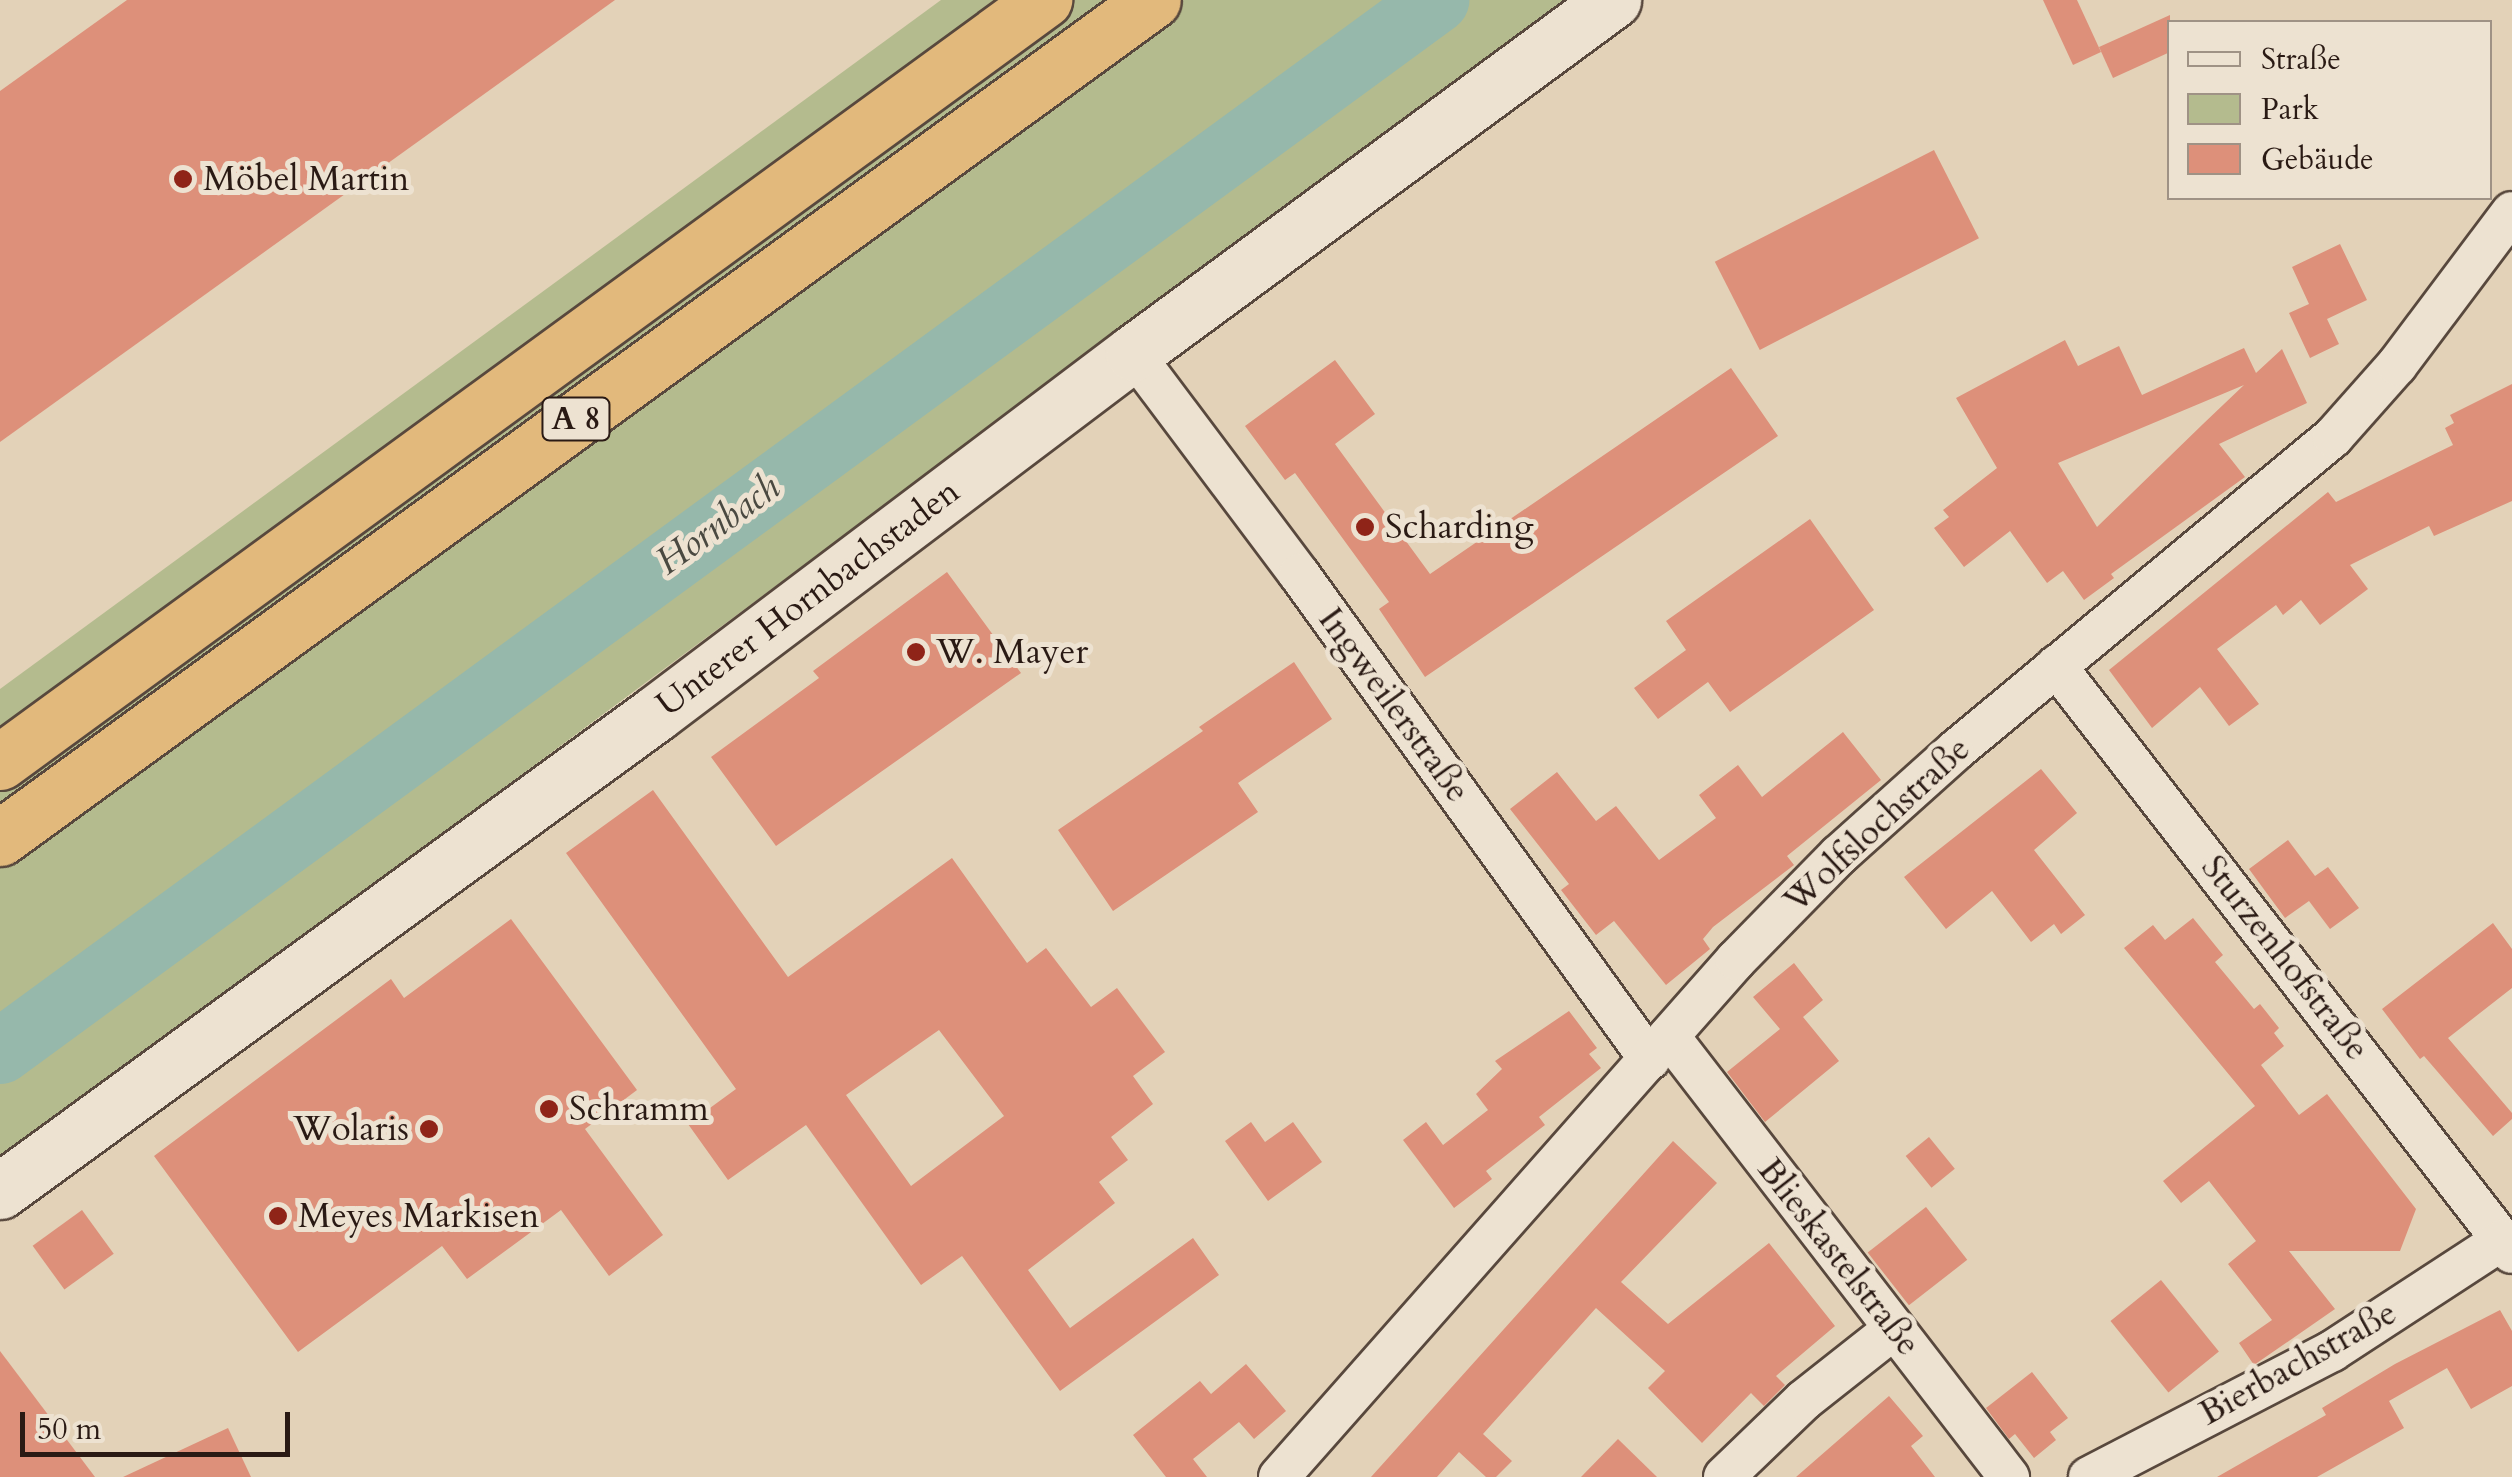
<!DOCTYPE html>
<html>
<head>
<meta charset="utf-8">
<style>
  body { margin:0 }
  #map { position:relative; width:2512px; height:1477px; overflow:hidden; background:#e3d2b8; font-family:Cardo,serif }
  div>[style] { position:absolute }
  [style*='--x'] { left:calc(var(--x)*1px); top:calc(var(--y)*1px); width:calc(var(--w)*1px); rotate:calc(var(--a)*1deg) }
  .green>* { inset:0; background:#b4bb8e }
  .river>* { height:65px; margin:-32.5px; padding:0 32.5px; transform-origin:32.5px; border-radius:32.5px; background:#96b8ab }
  .building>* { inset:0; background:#dd907a; transform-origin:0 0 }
  .roads { filter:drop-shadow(2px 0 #58483d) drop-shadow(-2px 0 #58483d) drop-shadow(0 2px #58483d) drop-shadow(0 -2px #58483d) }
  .street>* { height:40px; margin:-20px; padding:0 20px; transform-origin:20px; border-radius:20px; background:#ede2d1 }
  .secondary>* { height:55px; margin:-27.5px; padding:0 27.5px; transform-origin:27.5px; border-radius:27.5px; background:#ede2d1 }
  .highway>* { height:55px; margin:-27.5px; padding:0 27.5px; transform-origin:27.5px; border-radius:27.5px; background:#e2b97c }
  .dots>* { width:28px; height:28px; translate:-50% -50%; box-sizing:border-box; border:5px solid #ede2d1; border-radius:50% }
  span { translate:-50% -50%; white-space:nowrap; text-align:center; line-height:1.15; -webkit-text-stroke:10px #ede2d1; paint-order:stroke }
  .shield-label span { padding:2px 8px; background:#ede2d1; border:2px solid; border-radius:8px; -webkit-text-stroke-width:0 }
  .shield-label { font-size:32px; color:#2a1a14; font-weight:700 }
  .poi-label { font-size:35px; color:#2a1a14 }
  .left { translate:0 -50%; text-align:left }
  .right { translate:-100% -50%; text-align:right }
  .street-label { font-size:35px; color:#2a1a14 }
  .water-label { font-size:38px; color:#4a4941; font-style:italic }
  .legend { position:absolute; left:2167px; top:20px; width:325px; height:180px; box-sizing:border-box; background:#ede2d1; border:2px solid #9f9285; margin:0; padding:12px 18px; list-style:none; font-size:30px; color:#2a1a14 }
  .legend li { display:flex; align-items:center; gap:20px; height:50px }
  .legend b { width:50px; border:2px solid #9f9285 }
  .scale { position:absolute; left:20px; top:1412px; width:270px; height:45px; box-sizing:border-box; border:5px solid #2a1a14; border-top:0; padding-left:12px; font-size:30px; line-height:35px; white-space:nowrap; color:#2a1a14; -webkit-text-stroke:8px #ede2d1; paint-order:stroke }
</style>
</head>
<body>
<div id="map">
  <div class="green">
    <div style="clip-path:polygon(941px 0,1565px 0,0 1162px,0 689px)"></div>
  </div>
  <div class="river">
    <div style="--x:0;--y:1051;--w:1780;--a:-36.2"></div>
  </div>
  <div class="building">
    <div style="clip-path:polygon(127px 0,615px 0,0 442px,0 91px)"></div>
    <div style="clip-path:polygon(2043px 0,2077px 0,2101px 52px,2073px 65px)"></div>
    <div style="clip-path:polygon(2170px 15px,2170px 52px,2113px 78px,2099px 47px)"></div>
    <div style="left:1934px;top:150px;width:99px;height:246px;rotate:63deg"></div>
    <div style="clip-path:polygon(2340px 244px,2367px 300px,2327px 319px,2339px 344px,2310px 358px,2289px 313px,2309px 304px,2292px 267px)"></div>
    <div style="clip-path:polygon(evenodd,2065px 340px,2078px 366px,2119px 346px,2142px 395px,2244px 348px,2256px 373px,2282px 349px,2307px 403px,2219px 444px,2245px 477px,2111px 574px,2114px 578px,2084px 600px,2063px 571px,2047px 583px,2010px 531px,1964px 567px,1934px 528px,1949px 517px,1943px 510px,1997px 468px,1956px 398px,2065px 340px,2244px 385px,2203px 424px,2097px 527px,2058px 463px,2244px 385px)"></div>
    <div style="clip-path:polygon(1335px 360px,1375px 414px,1335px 444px,1430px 574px,1731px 368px,1778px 436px,1425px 677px,1379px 609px,1389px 602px,1295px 473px,1285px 480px,1245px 426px)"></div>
    <div style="clip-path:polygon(2512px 384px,2512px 501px,2434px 536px,2429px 526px,2350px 565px,2368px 589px,2320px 625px,2301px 600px,2283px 615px,2276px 605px,2217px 649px,2259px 704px,2229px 726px,2200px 687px,2152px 728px,2109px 670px,2328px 492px,2336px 502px,2453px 445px,2445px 428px,2454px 423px,2450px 415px)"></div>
    <div style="clip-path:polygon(1810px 519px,1874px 610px,1730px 712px,1708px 682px,1658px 719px,1634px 688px,1686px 650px,1666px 621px)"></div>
    <div style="clip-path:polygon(947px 572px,1021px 673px,776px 846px,711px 757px,819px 678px,813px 671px)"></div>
    <div style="clip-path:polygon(1294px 662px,1332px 719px,1238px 783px,1258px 812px,1113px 911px,1058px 830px,1203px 731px,1199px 727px)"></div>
    <div style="clip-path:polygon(1843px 732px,1881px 780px,1787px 856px,1794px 865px,1713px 927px,1703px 939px,1710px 949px,1666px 985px,1614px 921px,1596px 935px,1561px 890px,1569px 884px,1510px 809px,1557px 772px,1596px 821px,1616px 806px,1659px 860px,1716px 818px,1699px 795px,1738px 765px,1762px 797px)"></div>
    <div style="clip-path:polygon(2041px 769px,2077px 813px,2034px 850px,2085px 915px,2061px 934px,2054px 924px,2031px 942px,1992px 891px,1946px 929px,1904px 877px)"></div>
    <div style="clip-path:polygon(evenodd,653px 790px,788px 977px,952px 858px,1027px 963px,1046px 948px,1091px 1007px,1117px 988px,1165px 1052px,1133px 1076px,1153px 1104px,1111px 1137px,1128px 1160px,1099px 1182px,1115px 1203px,1028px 1270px,1070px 1328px,1193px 1238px,1219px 1275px,1060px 1391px,962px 1256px,921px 1285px,806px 1125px,728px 1180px,688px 1124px,736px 1089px,566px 853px,653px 790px,939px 1030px,1004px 1116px,911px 1186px,846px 1095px,939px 1030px)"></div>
    <div style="clip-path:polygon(2288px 840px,2315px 876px,2328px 867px,2359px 908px,2330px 929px,2309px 901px,2285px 918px,2249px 869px)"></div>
    <div style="clip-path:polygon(2193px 918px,2223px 955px,2215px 962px,2254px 1009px,2260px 1004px,2279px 1028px,2274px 1033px,2284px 1046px,2261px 1065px,2299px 1115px,2327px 1094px,2416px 1209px,2400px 1251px,2289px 1251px,2335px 1309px,2254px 1365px,2239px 1343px,2272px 1320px,2228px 1264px,2256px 1241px,2209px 1181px,2181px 1203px,2163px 1181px,2255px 1106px,2124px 948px,2153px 925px,2165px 940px)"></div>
    <div style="clip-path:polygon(511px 919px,637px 1090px,585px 1129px,663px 1235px,609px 1276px,561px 1210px,467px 1279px,442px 1246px,298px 1352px,154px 1156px,391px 979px,404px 998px)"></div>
    <div style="clip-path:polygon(2493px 923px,2512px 949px,2512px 988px,2448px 1038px,2512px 1113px,2512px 1119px,2493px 1136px,2424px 1056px,2420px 1059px,2382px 1009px)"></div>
    <div style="clip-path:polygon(1794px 963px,1823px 1000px,1803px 1017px,1839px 1061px,1765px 1122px,1727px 1072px,1780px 1029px,1753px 997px)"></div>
    <div style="clip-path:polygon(1569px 1011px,1597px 1048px,1589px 1054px,1601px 1068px,1539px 1117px,1545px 1125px,1486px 1171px,1492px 1179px,1454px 1208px,1403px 1140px,1426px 1122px,1443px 1145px,1488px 1110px,1476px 1094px,1502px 1069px,1495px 1061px)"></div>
    <div style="clip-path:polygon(1251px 1122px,1265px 1142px,1293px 1122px,1322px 1162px,1268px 1201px,1225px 1141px)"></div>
    <div style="left:1929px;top:1137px;width:41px;height:30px;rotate:51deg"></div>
    <div style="clip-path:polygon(1673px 1141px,1717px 1183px,1621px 1282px,1668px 1324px,1769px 1243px,1835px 1326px,1776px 1376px,1785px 1385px,1764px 1406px,1751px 1393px,1702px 1443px,1648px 1388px,1665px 1371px,1596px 1308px,1483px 1434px,1512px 1461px,1496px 1477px,1486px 1477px,1459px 1452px,1437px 1477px,1371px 1477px)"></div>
    <div style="left:1926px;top:1207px;width:67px;height:74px;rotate:52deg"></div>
    <div style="left:82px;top:1210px;width:54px;height:61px;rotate:54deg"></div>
    <div style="left:2161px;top:1280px;width:92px;height:65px;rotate:51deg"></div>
    <div style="clip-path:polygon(2500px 1310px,2512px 1331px,2512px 1386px,2471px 1409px,2447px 1368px,2389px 1401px,2404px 1428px,2317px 1477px,2217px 1477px,2326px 1415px,2322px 1408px,2395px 1364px)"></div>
    <div style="clip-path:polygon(0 1351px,95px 1477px,0 1477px)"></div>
    <div style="clip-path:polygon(1246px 1364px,1286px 1411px,1254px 1439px,1239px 1422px,1193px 1459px,1207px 1477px,1166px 1477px,1133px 1435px,1200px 1381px,1211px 1394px)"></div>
    <div style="clip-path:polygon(2032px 1372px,2068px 1418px,2050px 1432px,2056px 1440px,2034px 1458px,2015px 1434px,2009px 1439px,1986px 1408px)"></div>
    <div style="clip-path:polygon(1889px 1396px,1923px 1436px,1911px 1446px,1935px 1477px,1796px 1477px)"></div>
    <div style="clip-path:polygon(228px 1428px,251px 1477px,123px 1477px)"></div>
    <div style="clip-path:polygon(1618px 1439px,1657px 1477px,1581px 1477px)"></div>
  </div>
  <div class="roads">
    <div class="street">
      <div style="--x:1133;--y:353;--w:276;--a:53.1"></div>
      <div style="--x:1299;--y:574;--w:599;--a:54.16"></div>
      <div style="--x:2056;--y:666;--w:743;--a:52.16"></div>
      <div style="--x:1669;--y:1036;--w:557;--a:52.37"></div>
      <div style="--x:1279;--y:1477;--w:690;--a:-48.53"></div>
      <div style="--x:1736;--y:960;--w:147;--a:-45.6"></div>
      <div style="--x:1839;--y:855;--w:157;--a:-41.9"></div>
      <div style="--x:1956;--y:750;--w:490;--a:-39.7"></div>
      <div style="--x:2333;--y:437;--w:96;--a:-48.4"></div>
      <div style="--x:2397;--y:365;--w:191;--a:-53.1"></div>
      <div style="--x:1724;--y:1477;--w:111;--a:-43.9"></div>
      <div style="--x:1804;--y:1400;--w:115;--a:-38.3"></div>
      <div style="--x:2089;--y:1477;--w:274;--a:-27.4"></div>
      <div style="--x:2332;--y:1351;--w:203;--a:-33.1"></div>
    </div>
    <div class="secondary">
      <div style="--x:0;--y:1191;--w:810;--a:-36.06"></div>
      <div style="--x:655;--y:714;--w:599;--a:-37.06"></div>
      <div style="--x:1133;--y:353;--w:596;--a:-36.33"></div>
    </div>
    <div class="highway">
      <div style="--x:0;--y:762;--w:1293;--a:-36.13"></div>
      <div style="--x:0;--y:838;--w:1425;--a:-36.01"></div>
    </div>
  </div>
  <div class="dots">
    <div style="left:183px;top:179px;background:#8f2418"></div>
    <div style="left:1365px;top:527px;background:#8f2418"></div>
    <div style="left:916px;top:652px;background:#8f2418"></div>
    <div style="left:549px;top:1109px;background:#8f2418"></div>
    <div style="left:429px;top:1129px;background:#8f2418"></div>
    <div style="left:278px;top:1216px;background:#8f2418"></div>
  </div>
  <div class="shield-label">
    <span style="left:576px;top:419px">A 8</span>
  </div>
  <div class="poi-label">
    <span class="left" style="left:203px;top:179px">Möbel Martin</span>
    <span class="left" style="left:1385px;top:527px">Scharding</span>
    <span class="left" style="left:936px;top:652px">W. Mayer</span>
    <span class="left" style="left:569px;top:1109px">Schramm</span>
    <span class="right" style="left:409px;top:1129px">Wolaris</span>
    <span class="left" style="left:298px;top:1216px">Meyes Markisen</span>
  </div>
  <div class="street-label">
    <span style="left:808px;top:598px;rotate:-37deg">Unterer Hornbachstaden</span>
    <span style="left:1394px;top:705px;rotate:54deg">Ingweilerstraße</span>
    <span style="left:1877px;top:825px;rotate:-43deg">Wolfslochstraße</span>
    <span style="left:2285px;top:958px;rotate:52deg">Sturzenhofstraße</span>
    <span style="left:1839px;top:1257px;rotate:52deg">Blieskastelstraße</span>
    <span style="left:2298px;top:1363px;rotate:-29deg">Bierbachstraße</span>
  </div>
  <div class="water-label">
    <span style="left:718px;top:525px;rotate:-36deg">Hornbach</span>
  </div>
  <ul class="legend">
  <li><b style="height:12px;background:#ede2d1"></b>Straße</li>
  <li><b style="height:28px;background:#b4bb8e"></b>Park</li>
  <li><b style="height:28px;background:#dd907a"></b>Gebäude</li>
  </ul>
  <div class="scale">50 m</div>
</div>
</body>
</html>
